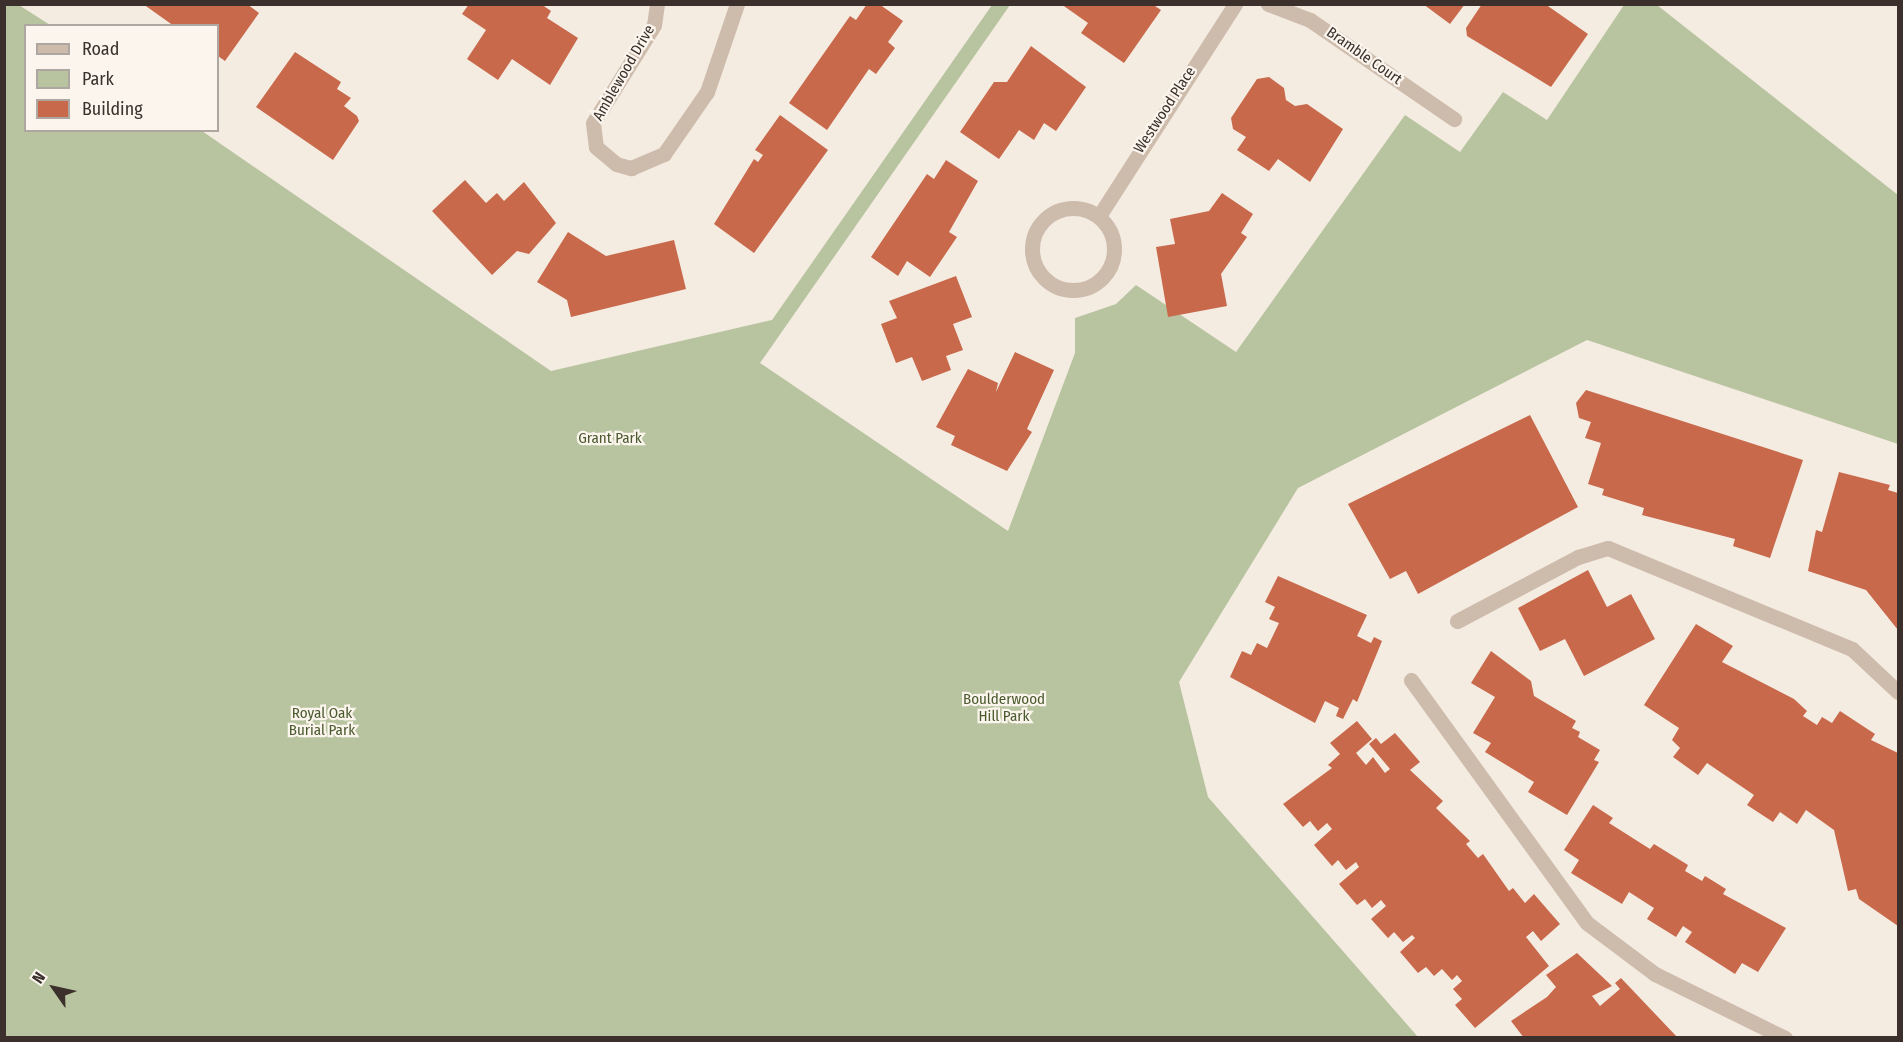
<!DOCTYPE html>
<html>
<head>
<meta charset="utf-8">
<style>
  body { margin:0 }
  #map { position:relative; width:1903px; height:1042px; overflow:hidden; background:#f4ebe1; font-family:"Fira Sans Condensed",sans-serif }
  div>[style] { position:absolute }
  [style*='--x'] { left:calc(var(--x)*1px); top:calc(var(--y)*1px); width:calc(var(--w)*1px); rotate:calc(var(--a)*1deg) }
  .green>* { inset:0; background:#b8c4a0 }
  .building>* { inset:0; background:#c8694b }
  .service>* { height:15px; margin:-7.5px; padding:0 7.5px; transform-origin:7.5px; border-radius:7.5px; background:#cdbbac }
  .minor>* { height:15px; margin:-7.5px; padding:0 7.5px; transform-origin:7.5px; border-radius:7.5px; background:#cdbbac }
  .minor>.ring { margin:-7.5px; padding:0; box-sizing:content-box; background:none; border:15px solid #cdbbac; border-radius:50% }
  span { translate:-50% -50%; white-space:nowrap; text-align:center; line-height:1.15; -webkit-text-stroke:4.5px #fbf5ee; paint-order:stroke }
  .street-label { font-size:15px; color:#3b302b }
  .park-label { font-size:15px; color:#4a5a2e }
  .frame { position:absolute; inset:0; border:6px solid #3b302b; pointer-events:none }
  .legend { position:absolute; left:24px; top:24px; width:195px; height:108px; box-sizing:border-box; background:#fbf5ee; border:2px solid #aea6a0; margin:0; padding:8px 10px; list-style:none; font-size:18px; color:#3b302b }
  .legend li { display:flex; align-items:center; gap:12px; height:30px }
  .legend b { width:30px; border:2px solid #aea6a0 }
  .north { position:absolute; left:24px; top:958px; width:60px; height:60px; -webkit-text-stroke:4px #fbf5ee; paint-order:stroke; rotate:304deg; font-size:16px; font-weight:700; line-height:24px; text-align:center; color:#3b302b }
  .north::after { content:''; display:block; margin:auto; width:21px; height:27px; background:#3b302b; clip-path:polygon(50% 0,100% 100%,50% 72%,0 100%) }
</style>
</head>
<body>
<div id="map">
  <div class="green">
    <div style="clip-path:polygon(5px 5px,19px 5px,50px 25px,26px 26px,26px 130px,202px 131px,551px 371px,772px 320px,992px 5px,1010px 5px,760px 363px,1008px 531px,1075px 353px,1075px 318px,1116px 304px,1136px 285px,1236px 352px,1405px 115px,1460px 152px,1503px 92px,1547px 120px,1624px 5px,1657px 5px,1898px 195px,1898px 444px,1587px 340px,1298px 488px,1179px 682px,1208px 797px,1418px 1037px,5px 1038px)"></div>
  </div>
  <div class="building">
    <div style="clip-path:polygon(143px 4px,247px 4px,259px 13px,225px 61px,218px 56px,218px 26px,174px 26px)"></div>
    <div style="clip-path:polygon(469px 4px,541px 4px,551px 11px,547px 18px,578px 38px,550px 85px,512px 59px,498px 80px,467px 59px,486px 30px,462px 14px)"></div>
    <div style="clip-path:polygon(867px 4px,879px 4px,903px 21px,888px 42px,895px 48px,876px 74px,869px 69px,827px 130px,789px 103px,850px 16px,856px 20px)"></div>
    <div style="clip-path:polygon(1061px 4px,1152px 4px,1161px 10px,1124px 63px,1081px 33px,1088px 23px)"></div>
    <div style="clip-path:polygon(1423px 4px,1465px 4px,1450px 24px)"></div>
    <div style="clip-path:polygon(1482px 4px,1545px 4px,1588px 34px,1551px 87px,1467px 36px,1466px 28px)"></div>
    <div style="clip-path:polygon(1031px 46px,1086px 87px,1056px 131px,1044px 123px,1034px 140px,1019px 130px,999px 159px,960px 132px,994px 82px,1007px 82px)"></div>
    <div style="clip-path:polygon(295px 52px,341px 82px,337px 89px,351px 98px,344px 106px,357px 116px,359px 121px,333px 160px,256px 107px)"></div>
    <div style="clip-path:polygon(1269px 77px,1284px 88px,1286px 100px,1295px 106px,1307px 104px,1343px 129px,1310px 182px,1278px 159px,1269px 171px,1237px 150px,1246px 137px,1233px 129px,1231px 118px,1257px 79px)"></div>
    <div style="clip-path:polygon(780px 115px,828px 150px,754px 253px,714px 224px,754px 159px,758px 162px,763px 155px,755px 150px)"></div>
    <div style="clip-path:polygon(946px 160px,978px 181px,949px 232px,957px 237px,930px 277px,907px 261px,898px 276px,871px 257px,927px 174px,934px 179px)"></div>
    <div style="clip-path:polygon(465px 180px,486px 203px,497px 193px,504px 201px,524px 182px,556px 223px,529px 254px,517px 251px,492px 275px,432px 211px)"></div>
    <div style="clip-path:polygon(1222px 193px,1253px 214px,1241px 233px,1247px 237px,1221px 274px,1227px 306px,1168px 317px,1156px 247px,1175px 244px,1170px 219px,1209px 211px)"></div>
    <div style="clip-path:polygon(568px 232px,606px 256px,674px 240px,686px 289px,571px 317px,567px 300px,537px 282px)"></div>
    <div style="clip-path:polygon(956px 276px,972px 317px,953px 324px,963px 350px,946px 356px,951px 370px,922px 381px,912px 357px,896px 363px,881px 324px,897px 318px,889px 301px)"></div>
    <div style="clip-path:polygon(1015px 352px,1054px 370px,1027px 429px,1032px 432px,1007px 471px,951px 445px,955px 436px,936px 427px,968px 369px,998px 383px,996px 392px)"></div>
    <div style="clip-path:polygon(1586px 390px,1803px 460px,1770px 558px,1733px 546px,1735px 539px,1642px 515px,1644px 508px,1602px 495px,1604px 489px,1588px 484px,1601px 443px,1585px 438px,1591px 422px,1579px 418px,1576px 403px)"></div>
    <div style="clip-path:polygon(1530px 415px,1578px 507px,1418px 594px,1406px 571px,1390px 579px,1348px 504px)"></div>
    <div style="clip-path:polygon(1839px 472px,1890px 485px,1888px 490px,1898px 493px,1898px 630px,1866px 590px,1808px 571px,1816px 530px,1822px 532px)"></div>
    <div style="clip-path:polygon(1588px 570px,1607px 607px,1631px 594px,1655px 639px,1584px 676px,1565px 639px,1540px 651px,1518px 608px)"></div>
    <div style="clip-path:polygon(1278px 576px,1367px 615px,1357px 636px,1371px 643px,1374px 637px,1382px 641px,1357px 702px,1353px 699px,1343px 719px,1336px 716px,1339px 708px,1325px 701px,1315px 723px,1230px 677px,1242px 651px,1251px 655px,1257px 643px,1267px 648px,1279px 623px,1269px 619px,1275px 607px,1265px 602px)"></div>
    <div style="clip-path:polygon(1696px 624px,1733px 646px,1722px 662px,1794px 699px,1807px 711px,1803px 716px,1817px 725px,1822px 717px,1832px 723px,1840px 711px,1875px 734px,1871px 740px,1898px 753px,1898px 926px,1859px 899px,1856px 889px,1848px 891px,1834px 830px,1806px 810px,1797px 824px,1780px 812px,1773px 822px,1747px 805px,1754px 795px,1707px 763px,1698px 775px,1673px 757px,1680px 748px,1672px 740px,1679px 728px,1644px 705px)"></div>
    <div style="clip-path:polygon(1491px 651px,1531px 681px,1534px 696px,1576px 721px,1572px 728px,1580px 732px,1578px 737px,1600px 750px,1594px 760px,1599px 762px,1567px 815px,1528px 792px,1534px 782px,1485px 752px,1491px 743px,1473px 733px,1495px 697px,1471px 683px)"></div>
    <div style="clip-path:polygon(1357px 721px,1372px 739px,1356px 753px,1366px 765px,1373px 757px,1385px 773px,1390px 769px,1369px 744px,1376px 738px,1381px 744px,1395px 733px,1420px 762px,1410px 770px,1443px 801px,1436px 808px,1470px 841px,1466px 844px,1478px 858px,1483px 854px,1509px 891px,1513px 888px,1525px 903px,1534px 894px,1560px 924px,1541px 941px,1533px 931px,1526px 937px,1549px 966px,1475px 1028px,1455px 1005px,1462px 999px,1453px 989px,1462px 981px,1457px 975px,1452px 980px,1442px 969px,1434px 976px,1426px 967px,1418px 973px,1400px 952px,1415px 938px,1412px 935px,1403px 942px,1394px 932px,1388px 938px,1371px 919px,1386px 906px,1381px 900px,1372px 908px,1365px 899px,1357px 905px,1339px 884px,1359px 867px,1356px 862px,1346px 870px,1338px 860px,1332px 866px,1314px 845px,1332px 829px,1327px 823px,1318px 831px,1310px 821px,1303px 827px,1283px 804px,1332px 768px,1328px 765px,1340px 754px,1330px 743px)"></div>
    <div style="clip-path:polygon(1593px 805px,1613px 818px,1609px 823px,1650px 849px,1654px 844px,1688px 865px,1685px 871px,1702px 881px,1705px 876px,1726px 889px,1723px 894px,1786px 928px,1758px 972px,1742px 963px,1735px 974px,1685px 942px,1692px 932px,1683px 926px,1676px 937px,1647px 919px,1654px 908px,1629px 892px,1622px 904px,1571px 873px,1579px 860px,1564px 850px)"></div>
    <div style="clip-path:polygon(1577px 953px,1612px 986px,1592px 996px,1600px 1006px,1620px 989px,1615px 983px,1621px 978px,1678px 1038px,1524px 1038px,1511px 1021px,1547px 997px,1556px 987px,1546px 975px)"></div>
  </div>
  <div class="service">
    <div style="--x:1457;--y:621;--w:137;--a:-27.9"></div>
    <div style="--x:1578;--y:557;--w:31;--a:-17"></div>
    <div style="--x:1608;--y:548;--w:264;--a:22.5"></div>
    <div style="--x:1852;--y:649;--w:63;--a:43.1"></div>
    <div style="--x:1411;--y:680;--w:300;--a:54.1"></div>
    <div style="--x:1587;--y:923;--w:85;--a:36.9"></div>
    <div style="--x:1655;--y:974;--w:145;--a:26.2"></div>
  </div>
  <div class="minor">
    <div style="--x:657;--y:4;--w:21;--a:98"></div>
    <div style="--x:654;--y:25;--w:115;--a:121.9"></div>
    <div style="--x:593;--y:123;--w:24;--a:83"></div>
    <div style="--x:596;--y:147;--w:26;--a:40"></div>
    <div style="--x:616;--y:164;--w:16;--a:15"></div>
    <div style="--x:631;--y:168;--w:36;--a:-23"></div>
    <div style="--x:664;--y:154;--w:75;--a:-55.3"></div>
    <div style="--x:707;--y:92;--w:93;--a:-71.2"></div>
    <div style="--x:1268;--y:4;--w:45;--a:20.9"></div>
    <div style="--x:1310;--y:20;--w:175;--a:34.5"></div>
    <div class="ring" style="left:1032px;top:208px;width:67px;height:67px"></div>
    <div style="--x:1099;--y:216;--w:252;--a:-57.3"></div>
  </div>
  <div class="street-label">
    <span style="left:1364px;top:56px;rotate:35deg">Bramble Court</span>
    <span style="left:624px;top:73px;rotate:-60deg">Amblewood Drive</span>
    <span style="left:1165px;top:110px;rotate:-57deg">Westwood Place</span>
  </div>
  <div class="park-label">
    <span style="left:610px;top:439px">Grant Park</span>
    <span style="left:1004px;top:708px">Boulderwood<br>Hill Park</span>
    <span style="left:322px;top:722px">Royal Oak<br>Burial Park</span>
  </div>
  <div class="frame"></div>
  <ul class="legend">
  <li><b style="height:8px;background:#cdbbac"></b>Road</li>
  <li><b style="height:16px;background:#b8c4a0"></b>Park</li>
  <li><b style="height:16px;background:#c8694b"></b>Building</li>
  </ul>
  <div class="north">N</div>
</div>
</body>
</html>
